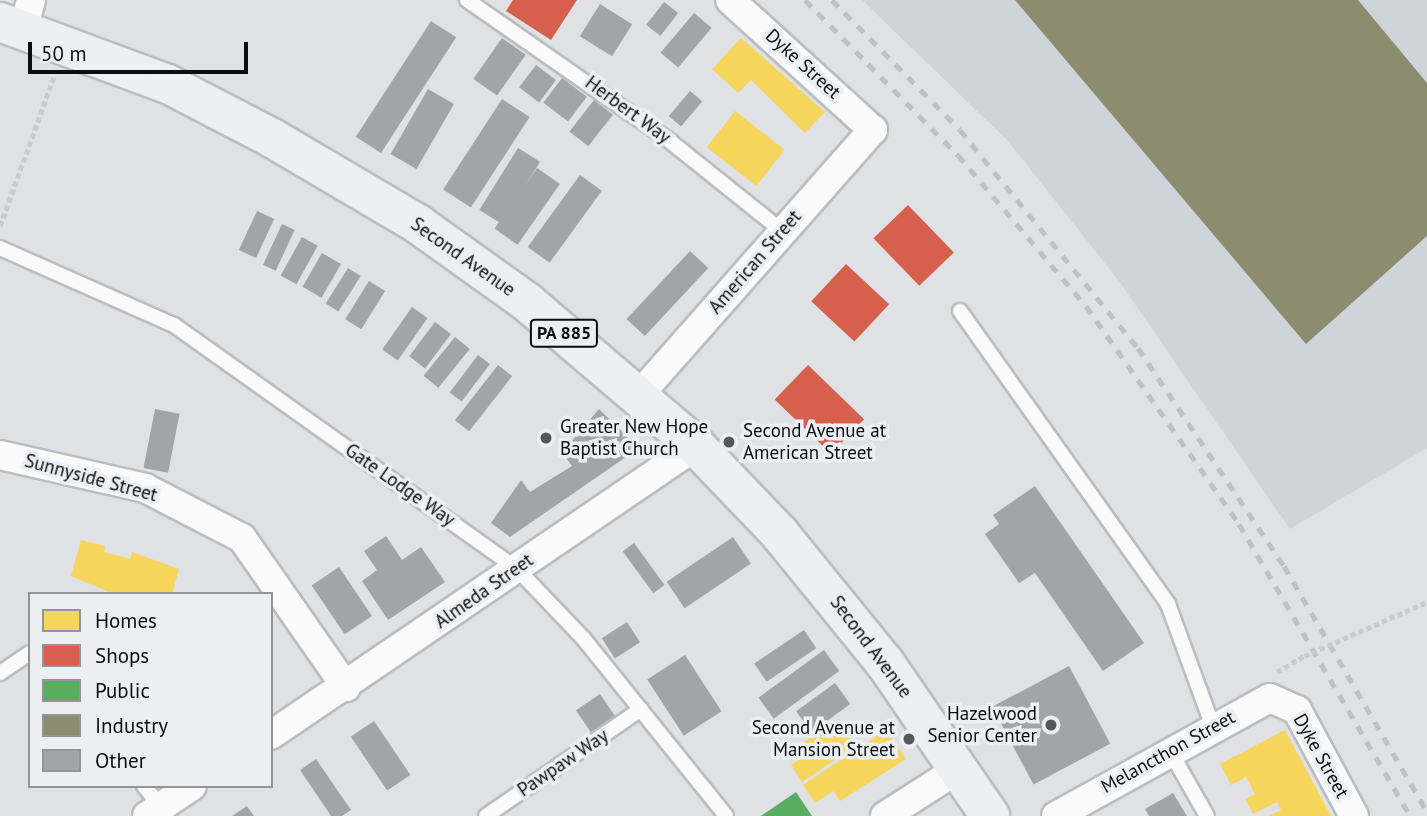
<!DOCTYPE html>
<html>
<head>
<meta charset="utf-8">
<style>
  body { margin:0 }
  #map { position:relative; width:1427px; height:816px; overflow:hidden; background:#dfe1e4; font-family:"PT Sans",sans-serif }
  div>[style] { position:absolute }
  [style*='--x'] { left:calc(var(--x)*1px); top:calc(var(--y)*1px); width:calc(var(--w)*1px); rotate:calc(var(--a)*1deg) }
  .built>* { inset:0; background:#cfd4da }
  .homes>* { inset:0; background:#f6d55c; transform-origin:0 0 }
  .shops>* { inset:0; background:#d6604d; transform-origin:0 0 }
  .public>* { inset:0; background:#5aae61 }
  .industry>* { inset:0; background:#8c8c6e }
  .building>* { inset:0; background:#a3a4a6; transform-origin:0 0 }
  .path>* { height:4.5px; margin-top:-2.25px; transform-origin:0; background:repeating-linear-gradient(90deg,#cacaca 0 5px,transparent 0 8.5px) }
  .roads { filter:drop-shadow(2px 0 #bbbdbf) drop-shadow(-2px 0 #bbbdbf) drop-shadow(0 2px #bbbdbf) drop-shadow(0 -2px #bbbdbf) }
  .lane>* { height:14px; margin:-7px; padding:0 7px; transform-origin:7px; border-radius:7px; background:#fafafb }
  .street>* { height:28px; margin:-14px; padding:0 14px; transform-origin:14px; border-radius:14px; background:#fafafb }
  .primary>* { height:38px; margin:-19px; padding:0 19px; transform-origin:19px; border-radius:19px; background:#edeff2 }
  .rail>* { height:5px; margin-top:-2.5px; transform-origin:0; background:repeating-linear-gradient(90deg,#c0c0c0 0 9px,transparent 0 18px) }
  .path-bridge>* { height:4.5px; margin-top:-2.25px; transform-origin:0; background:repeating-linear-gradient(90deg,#cacaca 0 5px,transparent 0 8.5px) }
  .dots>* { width:19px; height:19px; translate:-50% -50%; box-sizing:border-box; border:4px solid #eceff2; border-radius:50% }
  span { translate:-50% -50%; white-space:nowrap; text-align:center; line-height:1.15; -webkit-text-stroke:7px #eceff2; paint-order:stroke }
  .shield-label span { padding:2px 5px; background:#eceff2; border:2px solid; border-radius:5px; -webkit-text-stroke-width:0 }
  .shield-label { font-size:18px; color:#0c0d0e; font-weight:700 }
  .street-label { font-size:19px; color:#0c0d0e }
  .poi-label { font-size:19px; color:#0c0d0e }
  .left { translate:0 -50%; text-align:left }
  .right { translate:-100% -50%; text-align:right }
  .legend { position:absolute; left:28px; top:592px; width:245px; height:196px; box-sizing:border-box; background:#eceff2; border:2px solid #929597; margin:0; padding:9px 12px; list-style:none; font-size:21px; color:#0c0d0e }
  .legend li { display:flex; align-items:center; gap:14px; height:35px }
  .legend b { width:35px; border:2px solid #929597 }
  .scale { position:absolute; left:28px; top:42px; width:220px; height:32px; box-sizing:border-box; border:4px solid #0c0d0e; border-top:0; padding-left:9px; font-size:21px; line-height:24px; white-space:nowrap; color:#0c0d0e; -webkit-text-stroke:5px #eceff2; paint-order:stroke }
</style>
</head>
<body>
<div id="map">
  <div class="built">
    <div style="clip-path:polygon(862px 0,1427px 0,1427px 448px,1290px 529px,1119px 281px,1007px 140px)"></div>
  </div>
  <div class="homes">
    <div style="clip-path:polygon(741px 38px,825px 112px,805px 133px,751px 80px,738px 93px,712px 69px)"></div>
    <div style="left:735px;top:111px;width:63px;height:46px;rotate:38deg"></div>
    <div style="clip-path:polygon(81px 540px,105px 546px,104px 552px,130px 559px,132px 552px,179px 569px,172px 594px,114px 594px,71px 576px)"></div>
    <div style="clip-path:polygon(839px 719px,856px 746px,802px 782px,791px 765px,808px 754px,801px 744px)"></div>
    <div style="clip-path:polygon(886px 730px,906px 759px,840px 801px,833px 791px,815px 803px,803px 785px)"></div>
    <div style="clip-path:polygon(1285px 730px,1331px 816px,1269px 816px,1281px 810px,1277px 802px,1253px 814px,1245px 799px,1255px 794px,1246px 777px,1231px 785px,1220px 764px)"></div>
  </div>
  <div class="shops">
    <div style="clip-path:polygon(513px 0,577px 0,551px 40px,506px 11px)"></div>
    <div style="left:908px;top:205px;width:66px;height:48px;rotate:46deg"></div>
    <div style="left:846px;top:264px;width:59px;height:51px;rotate:43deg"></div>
    <div style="left:808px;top:365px;width:78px;height:48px;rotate:44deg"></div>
  </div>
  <div class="public">
    <div style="clip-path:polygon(796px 792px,812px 816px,761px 816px)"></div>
  </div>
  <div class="industry">
    <div style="clip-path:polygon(1015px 0,1358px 0,1427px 83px,1427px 236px,1306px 344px)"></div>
  </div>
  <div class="building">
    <div style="left:664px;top:2px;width:18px;height:29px;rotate:38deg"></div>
    <div style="left:600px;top:4px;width:38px;height:38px;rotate:32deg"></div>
    <div style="left:694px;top:13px;width:23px;height:52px;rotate:40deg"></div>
    <div style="left:431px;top:21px;width:30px;height:138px;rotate:33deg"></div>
    <div style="left:502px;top:38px;width:29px;height:50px;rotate:35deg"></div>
    <div style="left:536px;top:65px;width:25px;height:28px;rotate:37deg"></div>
    <div style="left:562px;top:78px;width:31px;height:31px;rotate:37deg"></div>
    <div style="left:428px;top:89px;width:30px;height:75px;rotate:30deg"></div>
    <div style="left:690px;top:91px;width:16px;height:33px;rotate:40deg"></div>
    <div style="left:502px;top:99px;width:33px;height:108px;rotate:33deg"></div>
    <div style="left:594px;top:100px;width:24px;height:40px;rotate:38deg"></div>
    <div style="left:518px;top:148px;width:26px;height:73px;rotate:32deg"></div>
    <div style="left:537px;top:168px;width:28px;height:74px;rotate:35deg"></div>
    <div style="left:580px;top:175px;width:27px;height:89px;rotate:36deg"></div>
    <div style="left:257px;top:211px;width:19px;height:43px;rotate:25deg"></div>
    <div style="left:282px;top:224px;width:14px;height:45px;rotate:25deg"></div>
    <div style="left:302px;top:237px;width:18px;height:44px;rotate:29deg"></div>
    <div style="left:690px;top:251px;width:25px;height:93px;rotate:43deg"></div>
    <div style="left:322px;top:253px;width:22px;height:39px;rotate:30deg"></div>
    <div style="left:348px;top:268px;width:15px;height:42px;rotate:32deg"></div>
    <div style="left:369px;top:281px;width:19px;height:45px;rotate:32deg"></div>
    <div style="left:412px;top:307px;width:19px;height:52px;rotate:35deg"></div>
    <div style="left:435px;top:322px;width:20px;height:43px;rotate:37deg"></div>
    <div style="left:455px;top:337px;width:19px;height:50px;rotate:39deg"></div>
    <div style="left:478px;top:355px;width:15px;height:47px;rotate:37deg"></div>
    <div style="left:498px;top:365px;width:18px;height:70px;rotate:38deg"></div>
    <div style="left:155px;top:409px;width:25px;height:60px;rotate:11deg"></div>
    <div style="clip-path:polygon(599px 409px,639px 448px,510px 537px,491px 523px,521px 480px,530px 492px,572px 466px,562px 453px)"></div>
    <div style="clip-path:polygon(1035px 486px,1144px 643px,1103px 671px,1035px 573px,1019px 583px,985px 534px,999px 524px,993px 515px)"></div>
    <div style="clip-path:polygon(386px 536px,402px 560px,421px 547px,445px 582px,388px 620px,362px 581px,377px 570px,364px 551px)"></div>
    <div style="left:733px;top:537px;width:32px;height:80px;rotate:56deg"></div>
    <div style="left:634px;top:543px;width:52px;height:14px;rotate:54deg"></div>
    <div style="left:339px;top:567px;width:59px;height:33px;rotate:56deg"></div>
    <div style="left:627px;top:622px;width:24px;height:30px;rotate:57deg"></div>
    <div style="left:804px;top:630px;width:22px;height:60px;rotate:56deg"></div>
    <div style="left:824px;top:650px;width:26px;height:81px;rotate:54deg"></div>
    <div style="left:685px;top:655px;width:67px;height:45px;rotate:57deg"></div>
    <div style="left:1069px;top:666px;width:88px;height:87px;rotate:62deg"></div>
    <div style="left:835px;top:683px;width:26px;height:48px;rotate:54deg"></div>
    <div style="left:600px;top:694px;width:30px;height:29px;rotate:56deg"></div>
    <div style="left:374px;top:721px;width:65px;height:28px;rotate:56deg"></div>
    <div style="clip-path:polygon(316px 759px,351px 810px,342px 816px,331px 816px,300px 770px)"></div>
    <div style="clip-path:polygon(1173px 793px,1187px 816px,1149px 816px,1145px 809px)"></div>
    <div style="clip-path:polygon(247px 806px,254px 816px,232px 816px)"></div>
  </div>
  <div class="path">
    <div style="--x:0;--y:226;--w:159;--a:-70.2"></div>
    <div style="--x:1277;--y:672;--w:31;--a:-31"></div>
  </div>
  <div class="roads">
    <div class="lane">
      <div style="--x:467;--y:0;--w:249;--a:34.8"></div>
      <div style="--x:671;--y:142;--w:142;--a:38.7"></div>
      <div style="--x:0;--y:248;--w:190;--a:23.9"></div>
      <div style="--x:174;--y:325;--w:420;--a:35.4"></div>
      <div style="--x:516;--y:568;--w:97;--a:46.3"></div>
      <div style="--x:583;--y:638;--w:228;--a:51.2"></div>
      <div style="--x:960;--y:311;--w:359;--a:54.6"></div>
      <div style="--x:1168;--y:604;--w:131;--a:69.9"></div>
      <div style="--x:0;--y:673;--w:36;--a:-34"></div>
      <div style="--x:1170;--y:751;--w:75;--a:60.4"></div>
      <div style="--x:144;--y:786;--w:27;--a:51"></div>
      <div style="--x:486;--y:816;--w:188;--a:-34.6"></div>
    </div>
    <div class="street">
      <div style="--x:23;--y:30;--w:31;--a:-75"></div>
      <div style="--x:639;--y:395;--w:354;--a:-48.6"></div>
      <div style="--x:873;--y:130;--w:193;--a:-137.7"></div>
      <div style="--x:0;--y:455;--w:149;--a:12.8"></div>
      <div style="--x:145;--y:488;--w:109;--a:27.3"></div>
      <div style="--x:242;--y:538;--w:182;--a:55.1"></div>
      <div style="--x:271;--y:735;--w:514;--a:-34.22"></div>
      <div style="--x:147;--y:816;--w:54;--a:-33.7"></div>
      <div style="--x:885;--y:816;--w:89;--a:-32.6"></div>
      <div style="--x:1056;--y:816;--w:244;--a:-28.9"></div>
      <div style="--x:1270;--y:698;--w:30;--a:24"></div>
      <div style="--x:1297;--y:710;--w:120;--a:61.7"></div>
    </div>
    <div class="primary">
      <div style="--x:0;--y:22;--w:179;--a:20.3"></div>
      <div style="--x:168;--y:84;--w:117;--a:27.4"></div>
      <div style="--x:272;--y:138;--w:169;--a:30.5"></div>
      <div style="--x:418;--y:224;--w:134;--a:35.6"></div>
      <div style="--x:527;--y:302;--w:222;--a:40.4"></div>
      <div style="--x:696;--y:446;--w:122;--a:46.3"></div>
      <div style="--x:780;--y:534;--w:166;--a:50.9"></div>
      <div style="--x:885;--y:663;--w:186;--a:55.5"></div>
    </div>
  </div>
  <div class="rail">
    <div style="--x:805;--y:0;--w:218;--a:45.4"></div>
    <div style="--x:958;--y:155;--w:198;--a:49.7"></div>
    <div style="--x:1086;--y:306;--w:266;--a:54.9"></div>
    <div style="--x:1239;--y:524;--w:338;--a:59.6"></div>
    <div style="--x:832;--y:0;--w:182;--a:45.4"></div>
    <div style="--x:960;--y:130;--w:281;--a:50.8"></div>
    <div style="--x:1138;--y:348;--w:262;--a:56.2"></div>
    <div style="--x:1284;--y:566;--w:285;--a:59.8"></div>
  </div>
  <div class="path-bridge">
    <div style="--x:1304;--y:656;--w:134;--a:-23.7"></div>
  </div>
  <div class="dots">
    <div style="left:546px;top:438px;background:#565759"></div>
    <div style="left:729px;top:442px;background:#565759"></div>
    <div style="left:1051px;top:725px;background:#565759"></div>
    <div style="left:909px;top:739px;background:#565759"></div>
  </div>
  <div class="shield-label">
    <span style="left:564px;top:333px">PA 885</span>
  </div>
  <div class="street-label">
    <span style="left:803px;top:64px;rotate:42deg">Dyke Street</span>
    <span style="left:628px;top:110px;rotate:36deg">Herbert Way</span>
    <span style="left:463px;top:257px;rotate:35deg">Second Avenue</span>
    <span style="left:755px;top:262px;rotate:-49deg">American Street</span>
    <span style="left:91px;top:478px;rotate:15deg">Sunnyside Street</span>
    <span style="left:400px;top:485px;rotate:35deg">Gate Lodge Way</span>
    <span style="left:484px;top:591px;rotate:-35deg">Almeda Street</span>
    <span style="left:871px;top:647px;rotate:53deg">Second Avenue</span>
    <span style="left:1168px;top:752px;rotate:-29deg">Melancthon Street</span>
    <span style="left:1321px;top:756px;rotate:61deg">Dyke Street</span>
    <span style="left:563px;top:763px;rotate:-34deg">Pawpaw Way</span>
  </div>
  <div class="poi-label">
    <span class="left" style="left:560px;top:438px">Greater New Hope<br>Baptist Church</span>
    <span class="left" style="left:743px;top:442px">Second Avenue at<br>American Street</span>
    <span class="right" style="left:1037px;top:725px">Hazelwood<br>Senior Center</span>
    <span class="right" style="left:895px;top:739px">Second Avenue at<br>Mansion Street</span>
  </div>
  <ul class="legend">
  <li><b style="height:19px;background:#f6d55c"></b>Homes</li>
  <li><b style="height:19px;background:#d6604d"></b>Shops</li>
  <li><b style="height:19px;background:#5aae61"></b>Public</li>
  <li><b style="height:19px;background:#8c8c6e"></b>Industry</li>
  <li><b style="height:19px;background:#a3a4a6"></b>Other</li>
  </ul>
  <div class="scale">50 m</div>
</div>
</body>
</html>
